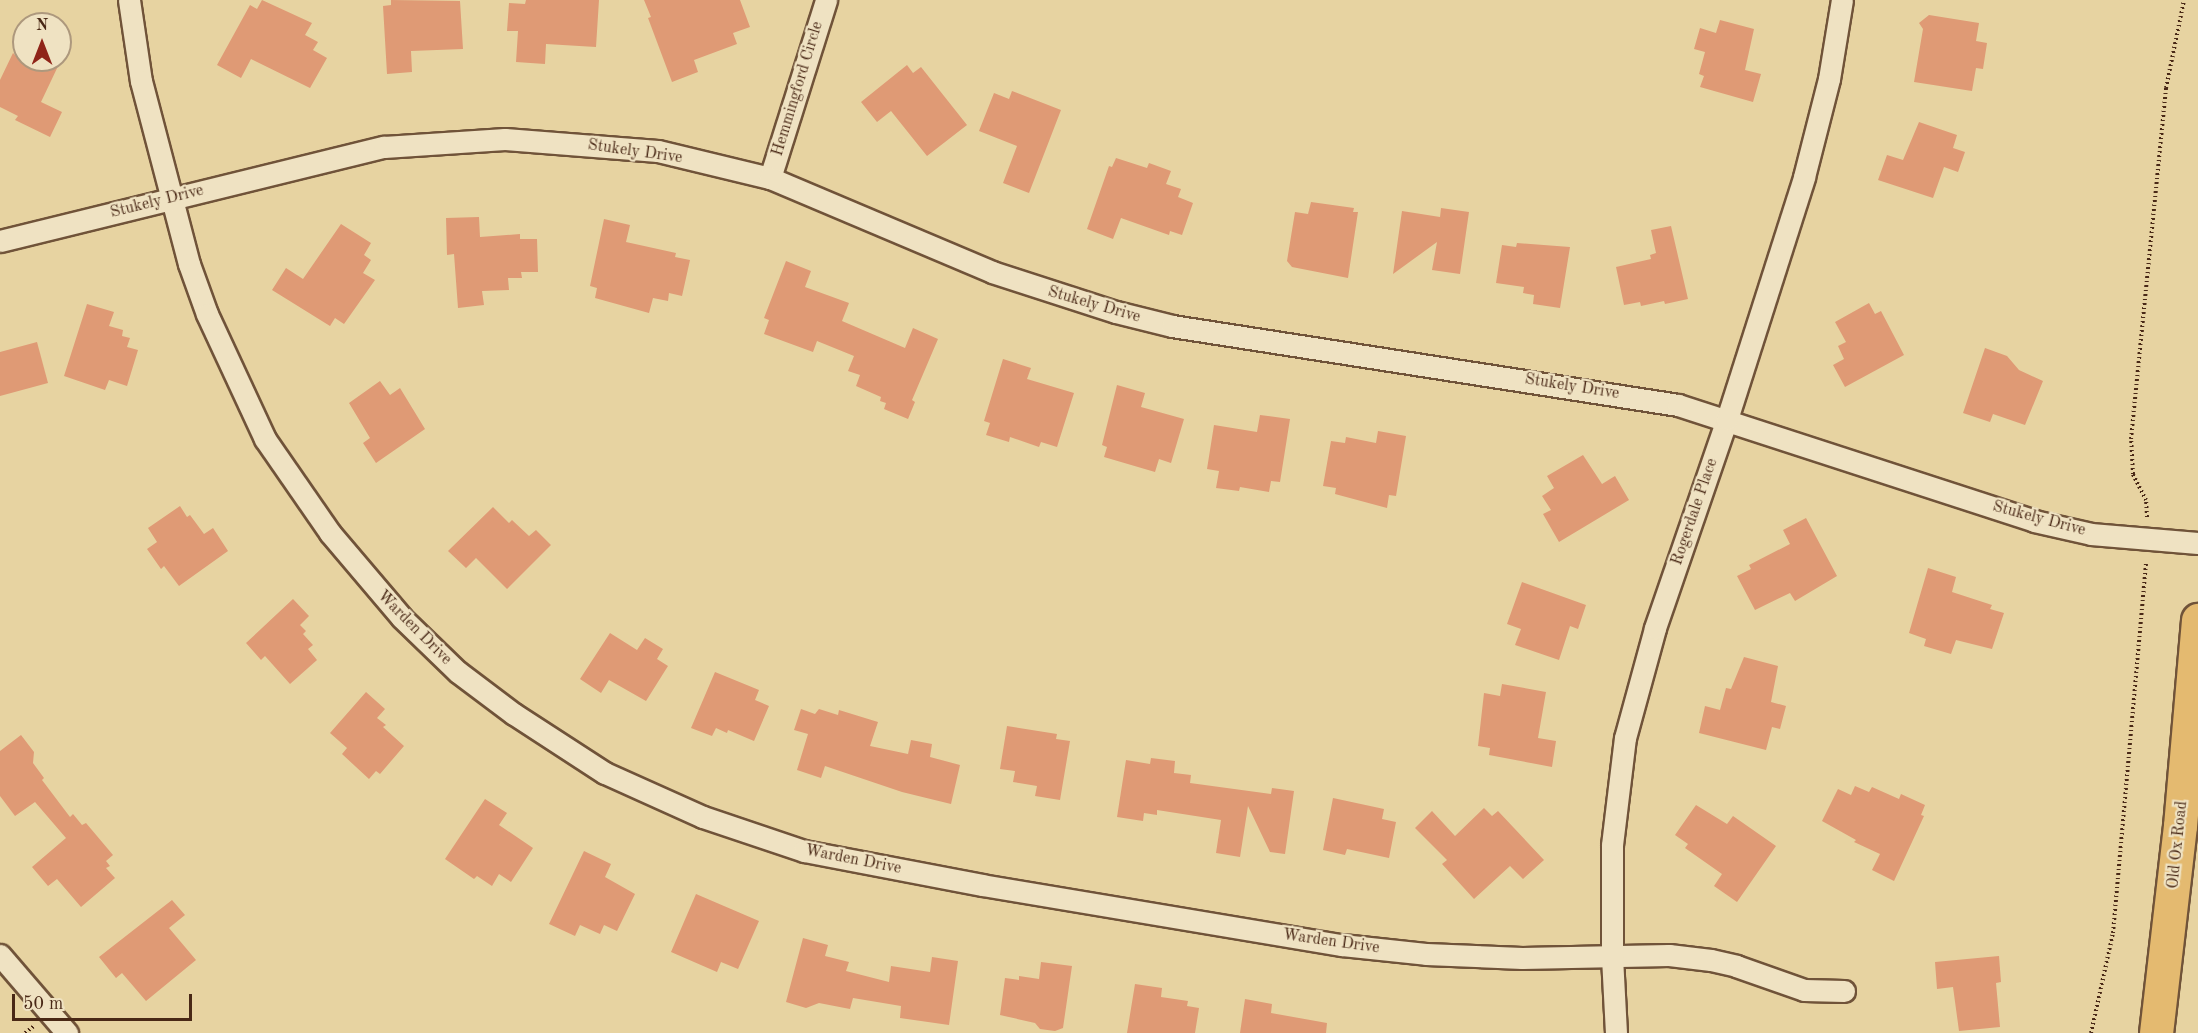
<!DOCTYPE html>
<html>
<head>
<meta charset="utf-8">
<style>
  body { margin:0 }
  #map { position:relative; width:2198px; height:1033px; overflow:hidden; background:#e7d3a1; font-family:"Old Standard TT",serif }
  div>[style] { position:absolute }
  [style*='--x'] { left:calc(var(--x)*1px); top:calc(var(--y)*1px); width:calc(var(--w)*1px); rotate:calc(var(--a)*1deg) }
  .building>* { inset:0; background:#df9a75 }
  .path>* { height:4px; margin-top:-2px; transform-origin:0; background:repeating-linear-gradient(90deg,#492816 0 1.5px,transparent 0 4.5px) }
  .roads { filter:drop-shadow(2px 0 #705339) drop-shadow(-2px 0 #705339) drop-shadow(0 2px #705339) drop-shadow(0 -2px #705339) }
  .minor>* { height:21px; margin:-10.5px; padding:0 10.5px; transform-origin:10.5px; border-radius:10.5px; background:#efe2c2 }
  .primary>* { height:33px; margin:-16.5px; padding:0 16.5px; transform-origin:16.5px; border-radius:16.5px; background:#e4ba70 }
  span { translate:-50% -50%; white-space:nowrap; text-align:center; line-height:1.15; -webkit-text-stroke:4.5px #efe2c2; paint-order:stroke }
  .street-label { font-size:16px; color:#492816 }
  .north { position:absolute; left:12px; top:12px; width:60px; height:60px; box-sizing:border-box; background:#efe2c2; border:2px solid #ad987d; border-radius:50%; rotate:0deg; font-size:16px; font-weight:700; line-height:24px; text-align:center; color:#492816 }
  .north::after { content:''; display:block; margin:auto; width:21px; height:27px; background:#8f2418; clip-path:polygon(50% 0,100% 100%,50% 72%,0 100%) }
  .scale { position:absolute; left:12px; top:994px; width:180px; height:27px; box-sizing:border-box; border:3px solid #492816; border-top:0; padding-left:8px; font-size:18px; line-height:21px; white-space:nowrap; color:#492816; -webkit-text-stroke:4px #efe2c2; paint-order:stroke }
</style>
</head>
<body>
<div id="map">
  <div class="building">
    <div style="clip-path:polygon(262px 0,312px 23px,305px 35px,318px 42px,313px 50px,327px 58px,310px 88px,251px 59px,241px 78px,217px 65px,250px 5px,257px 9px)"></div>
    <div style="clip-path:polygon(391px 0,460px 1px,463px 49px,411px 51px,412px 72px,387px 74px,383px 6px,391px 5px)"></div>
    <div style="clip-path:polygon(526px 0,599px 0,596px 47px,546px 44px,545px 64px,516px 62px,518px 31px,507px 31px,509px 3px,525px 4px)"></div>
    <div style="clip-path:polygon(644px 0,740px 0,750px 27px,733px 33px,737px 44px,694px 60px,698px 72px,672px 82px,648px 18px,651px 17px)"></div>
    <div style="clip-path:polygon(1929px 15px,1979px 23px,1976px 41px,1987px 43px,1983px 69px,1976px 68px,1972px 91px,1914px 82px,1923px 29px,1919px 23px)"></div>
    <div style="clip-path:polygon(1720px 20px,1754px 29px,1745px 70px,1761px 74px,1753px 102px,1700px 87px,1704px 76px,1699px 74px,1705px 52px,1694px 49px,1700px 28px,1716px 33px)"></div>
    <div style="clip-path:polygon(23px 42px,24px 60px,56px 60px,60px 62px,41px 102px,62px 112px,50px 137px,15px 120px,18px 116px,0 107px,0 80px,13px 53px,16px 56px)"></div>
    <div style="clip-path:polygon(907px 65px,913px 73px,921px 67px,967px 125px,927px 156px,891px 111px,877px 122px,861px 102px)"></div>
    <div style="clip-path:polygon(1012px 91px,1061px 110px,1029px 193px,1003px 183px,1017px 146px,979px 131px,994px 93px,1009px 99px)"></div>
    <div style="clip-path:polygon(1919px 122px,1957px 135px,1953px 148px,1965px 152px,1958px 172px,1944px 167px,1933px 198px,1878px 180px,1887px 155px,1903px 160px)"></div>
    <div style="clip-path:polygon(1116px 158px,1147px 168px,1149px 163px,1171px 171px,1166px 184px,1181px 189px,1178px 197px,1193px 203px,1182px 235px,1170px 231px,1169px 235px,1121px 218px,1113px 239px,1087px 229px,1109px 166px,1112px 167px)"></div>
    <div style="clip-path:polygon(1311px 202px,1354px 208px,1353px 212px,1358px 212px,1348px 278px,1292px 267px,1287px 261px,1295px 212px,1308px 214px)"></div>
    <div style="clip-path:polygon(1441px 208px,1469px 212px,1460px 274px,1432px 270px,1437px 242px,1393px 274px,1402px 211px,1440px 217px)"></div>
    <div style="clip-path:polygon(479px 217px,480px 237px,520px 234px,520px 239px,537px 239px,538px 272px,521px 272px,522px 278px,508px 278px,509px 290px,482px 291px,484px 305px,458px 308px,454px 254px,447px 255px,446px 218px)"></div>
    <div style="clip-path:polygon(604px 219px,630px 225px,626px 242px,676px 253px,675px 257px,690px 260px,682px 296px,669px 293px,668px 301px,653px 298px,649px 313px,595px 298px,597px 288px,590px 286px)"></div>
    <div style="clip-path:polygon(341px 224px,371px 243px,364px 255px,371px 260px,363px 273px,375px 280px,344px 324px,335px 318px,330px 326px,272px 290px,286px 268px,303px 279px)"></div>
    <div style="clip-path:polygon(1671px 226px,1688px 299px,1665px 304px,1664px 301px,1641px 306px,1640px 302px,1624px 305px,1616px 267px,1651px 259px,1650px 255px,1656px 253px,1651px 230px)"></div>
    <div style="clip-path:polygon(1517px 243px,1570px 247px,1560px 308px,1533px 304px,1534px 295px,1523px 293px,1524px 287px,1496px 283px,1502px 245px,1516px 247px)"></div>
    <div style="clip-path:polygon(786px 261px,811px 271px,805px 287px,849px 303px,842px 321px,905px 348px,913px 328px,938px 339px,912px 400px,915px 402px,908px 419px,884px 409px,886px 403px,880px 401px,881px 397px,856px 386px,860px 375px,848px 371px,854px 356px,817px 341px,813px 352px,764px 334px,769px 320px,764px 318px)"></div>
    <div style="clip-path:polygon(1869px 303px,1875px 314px,1881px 311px,1904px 355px,1845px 387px,1833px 365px,1844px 359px,1838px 346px,1846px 342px,1835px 322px)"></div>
    <div style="clip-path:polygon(87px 304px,114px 312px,109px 326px,123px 330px,122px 336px,130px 338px,127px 347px,138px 350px,127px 386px,109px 380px,105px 390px,64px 376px)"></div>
    <div style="clip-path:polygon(37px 342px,48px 383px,0 396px,0 352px)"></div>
    <div style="clip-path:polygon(1985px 348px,2007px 356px,2019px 370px,2043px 381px,2025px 425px,1993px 414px,1990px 422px,1963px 413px)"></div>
    <div style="clip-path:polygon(1003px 359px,1031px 368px,1027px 379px,1074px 393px,1057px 447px,1041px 442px,1039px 447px,1010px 437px,1009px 442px,986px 435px,990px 423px,984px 421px)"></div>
    <div style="clip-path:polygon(380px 381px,390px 395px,400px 388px,425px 429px,376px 463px,363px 443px,370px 438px,349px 403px)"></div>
    <div style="clip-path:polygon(1117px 385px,1145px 393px,1141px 407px,1184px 419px,1171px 463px,1159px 459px,1155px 472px,1104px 457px,1107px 447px,1102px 445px)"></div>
    <div style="clip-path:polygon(1260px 415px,1290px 419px,1280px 482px,1271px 481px,1269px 492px,1240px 487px,1239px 491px,1216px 488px,1219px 471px,1207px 469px,1214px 425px,1257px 432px)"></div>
    <div style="clip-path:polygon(1378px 431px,1406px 436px,1396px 496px,1389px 495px,1387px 508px,1335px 494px,1336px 488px,1323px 486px,1331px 441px,1345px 443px,1346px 437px,1376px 443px)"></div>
    <div style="clip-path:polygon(1583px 455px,1602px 484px,1615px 476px,1629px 500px,1559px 542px,1543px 514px,1551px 510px,1542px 496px,1554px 488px,1547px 476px)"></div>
    <div style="clip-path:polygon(180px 506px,187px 517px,190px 515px,204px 534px,213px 528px,228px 551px,179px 586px,164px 566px,161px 569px,147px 549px,157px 542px,148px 528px)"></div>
    <div style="clip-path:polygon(493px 507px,509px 523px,512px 520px,529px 536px,536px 530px,551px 545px,507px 589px,476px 558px,466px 568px,448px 551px)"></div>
    <div style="clip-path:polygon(1806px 518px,1837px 576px,1795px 601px,1790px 593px,1755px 610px,1737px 576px,1751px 569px,1749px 565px,1790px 544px,1783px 530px)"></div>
    <div style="clip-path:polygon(1928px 568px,1956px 577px,1952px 592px,1992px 605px,1990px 609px,2004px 613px,1992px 649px,1956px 640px,1951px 654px,1924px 646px,1926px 639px,1909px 633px)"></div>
    <div style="clip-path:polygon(1522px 582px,1586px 605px,1578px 629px,1570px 626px,1559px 660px,1515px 645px,1521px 629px,1507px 624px)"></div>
    <div style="clip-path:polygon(293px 599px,309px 616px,300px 625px,306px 631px,303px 634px,313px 645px,308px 649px,317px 660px,290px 684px,265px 656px,261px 660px,246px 643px)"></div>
    <div style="clip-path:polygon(610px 633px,637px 650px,645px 638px,663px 649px,657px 659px,668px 666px,646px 701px,609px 680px,601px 693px,580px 679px)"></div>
    <div style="clip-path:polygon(1744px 657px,1778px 666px,1771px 702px,1786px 706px,1780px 729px,1772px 727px,1766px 750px,1699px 733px,1705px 706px,1720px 710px,1726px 688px,1731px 689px)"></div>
    <div style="clip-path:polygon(715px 672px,759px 690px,755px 700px,769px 706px,754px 741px,728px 730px,727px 733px,716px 728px,712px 736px,691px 728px)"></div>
    <div style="clip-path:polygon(1502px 684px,1546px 692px,1538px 738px,1556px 741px,1552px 767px,1489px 755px,1490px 748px,1478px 746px,1484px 693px,1500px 696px)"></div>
    <div style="clip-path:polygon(366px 692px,385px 709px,377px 718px,386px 725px,383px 727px,404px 746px,380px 774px,376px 771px,369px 779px,342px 754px,347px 748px,330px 733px)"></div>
    <div style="clip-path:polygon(801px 709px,815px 714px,819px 709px,838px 715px,839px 710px,878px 722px,870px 746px,908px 754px,911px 740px,932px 744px,930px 757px,960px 765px,951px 804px,902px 792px,825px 766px,821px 778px,797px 770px,808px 734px,794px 730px)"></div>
    <div style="clip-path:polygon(1007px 726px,1057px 734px,1056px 739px,1070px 741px,1060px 800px,1035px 796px,1037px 786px,1013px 782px,1015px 771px,1000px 769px)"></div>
    <div style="clip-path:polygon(21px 735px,34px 752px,33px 763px,44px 778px,42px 780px,70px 817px,73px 814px,82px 825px,86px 823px,113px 855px,106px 861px,110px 866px,106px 868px,115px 878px,81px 907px,57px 879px,48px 886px,32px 867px,66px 838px,35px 802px,15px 816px,0 796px,0 751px)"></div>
    <div style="clip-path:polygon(1151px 758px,1175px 761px,1174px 773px,1191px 775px,1190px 783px,1271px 794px,1272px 788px,1294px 791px,1285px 854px,1270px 852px,1248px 806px,1240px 857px,1216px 853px,1221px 820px,1157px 810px,1157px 815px,1144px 813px,1143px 821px,1117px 817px,1126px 760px,1150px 764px)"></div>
    <div style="clip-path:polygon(1855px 786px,1869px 792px,1872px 787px,1899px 799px,1901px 794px,1925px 805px,1921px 815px,1924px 816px,1894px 881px,1872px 870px,1880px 854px,1854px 842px,1856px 840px,1822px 821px,1838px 789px,1851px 795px)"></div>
    <div style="clip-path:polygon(1333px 798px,1384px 809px,1382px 819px,1396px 822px,1389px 858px,1347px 849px,1345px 855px,1323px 850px)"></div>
    <div style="clip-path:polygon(485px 799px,507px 813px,499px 825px,533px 848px,511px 882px,499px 874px,492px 886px,477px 876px,474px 879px,445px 859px)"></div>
    <div style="clip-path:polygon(1696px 805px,1727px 824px,1733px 816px,1776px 846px,1737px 902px,1714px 886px,1722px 874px,1685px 848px,1688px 844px,1675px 835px)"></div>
    <div style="clip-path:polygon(1484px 808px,1492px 816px,1498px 811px,1544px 860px,1523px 879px,1510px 866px,1474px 899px,1442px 864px,1447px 860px,1415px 828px,1432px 811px,1455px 836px)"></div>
    <div style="clip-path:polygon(584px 851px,611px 864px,605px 877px,635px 894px,617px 931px,604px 925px,600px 934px,580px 925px,575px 936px,549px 924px)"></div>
    <div style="clip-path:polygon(696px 894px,759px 921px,738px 969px,721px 962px,717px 972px,671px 952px)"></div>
    <div style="clip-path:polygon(172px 900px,185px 915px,169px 928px,196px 960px,146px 1001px,122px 973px,116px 978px,99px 957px)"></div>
    <div style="clip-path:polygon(803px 938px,828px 945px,825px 956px,849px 962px,846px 971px,889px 982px,891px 966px,930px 972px,932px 957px,958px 961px,949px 1025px,900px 1018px,901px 1006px,853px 998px,850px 1009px,819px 1003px,806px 1008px,786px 1002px)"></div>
    <div style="clip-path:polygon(1999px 956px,2001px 982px,1996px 983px,2000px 1027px,1959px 1031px,1953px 987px,1937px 989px,1935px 962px)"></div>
    <div style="clip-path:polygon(1041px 962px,1072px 966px,1063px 1028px,1055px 1031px,1040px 1029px,1035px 1023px,1000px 1015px,1005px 978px,1019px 980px,1019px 976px,1039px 979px)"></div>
    <div style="clip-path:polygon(1135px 984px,1162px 988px,1161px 997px,1188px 1001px,1187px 1006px,1199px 1008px,1195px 1033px,1127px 1033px)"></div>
    <div style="clip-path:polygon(1245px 999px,1272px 1004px,1271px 1013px,1327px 1023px,1326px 1033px,1240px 1033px)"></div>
  </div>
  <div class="path">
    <div style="--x:2147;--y:517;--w:17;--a:-93"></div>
    <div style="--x:2146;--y:500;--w:29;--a:-117"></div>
    <div style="--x:2133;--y:474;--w:35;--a:-93"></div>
    <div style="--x:2131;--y:439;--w:353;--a:-84.3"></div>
    <div style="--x:2166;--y:88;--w:90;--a:-78.4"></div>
    <div style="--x:25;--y:1033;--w:11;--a:-38"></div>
    <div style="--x:2091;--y:1033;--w:102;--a:-77.6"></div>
    <div style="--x:2113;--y:933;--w:373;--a:-84.9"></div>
  </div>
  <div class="roads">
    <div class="minor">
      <div style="--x:129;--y:0;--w:82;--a:81.6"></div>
      <div style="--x:141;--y:81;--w:189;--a:75.3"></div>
      <div style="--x:189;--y:264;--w:53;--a:70.2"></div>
      <div style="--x:207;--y:314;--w:138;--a:65.1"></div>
      <div style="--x:265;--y:439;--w:114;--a:55.3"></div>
      <div style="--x:330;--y:533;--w:111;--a:49.7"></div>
      <div style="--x:402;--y:618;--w:78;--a:44"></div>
      <div style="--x:458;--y:672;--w:70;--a:36.9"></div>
      <div style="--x:514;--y:714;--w:108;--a:33"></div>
      <div style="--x:605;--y:773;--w:107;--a:24.2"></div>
      <div style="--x:703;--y:817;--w:107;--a:18.6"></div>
      <div style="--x:804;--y:851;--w:181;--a:10.8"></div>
      <div style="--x:982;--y:885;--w:365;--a:9.5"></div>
      <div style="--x:1342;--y:945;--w:84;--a:6.1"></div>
      <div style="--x:1426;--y:954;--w:96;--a:2.4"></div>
      <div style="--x:1522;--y:958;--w:147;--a:-1.2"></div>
      <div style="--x:1669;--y:955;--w:42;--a:6.8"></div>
      <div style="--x:1711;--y:960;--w:26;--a:13"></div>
      <div style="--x:1736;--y:966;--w:72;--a:19.4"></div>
      <div style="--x:1804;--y:990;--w:40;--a:1.4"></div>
      <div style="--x:770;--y:178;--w:187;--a:-72.5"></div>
      <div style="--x:0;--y:241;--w:395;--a:-13.8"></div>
      <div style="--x:384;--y:147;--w:121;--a:-3.8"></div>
      <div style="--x:505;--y:139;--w:153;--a:4.5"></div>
      <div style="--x:658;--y:151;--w:115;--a:13.6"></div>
      <div style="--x:770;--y:178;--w:241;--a:22.9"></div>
      <div style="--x:992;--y:272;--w:130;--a:17.9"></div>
      <div style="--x:1116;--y:312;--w:58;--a:14"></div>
      <div style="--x:1172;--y:326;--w:512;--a:8.87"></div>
      <div style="--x:1678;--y:405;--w:374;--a:18"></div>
      <div style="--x:2034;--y:521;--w:58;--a:12.8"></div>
      <div style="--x:2091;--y:534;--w:107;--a:4.8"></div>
      <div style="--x:0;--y:955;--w:103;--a:49.3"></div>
      <div style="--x:1616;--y:1033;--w:76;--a:-93"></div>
      <div style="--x:1612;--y:957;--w:112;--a:-90"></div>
      <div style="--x:1612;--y:845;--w:108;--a:-83.1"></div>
      <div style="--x:1625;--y:738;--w:114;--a:-74.7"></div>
      <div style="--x:1655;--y:628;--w:221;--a:-71"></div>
      <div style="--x:1727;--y:419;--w:254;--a:-72.3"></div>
      <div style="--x:1804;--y:177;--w:101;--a:-75.7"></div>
      <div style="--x:1829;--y:79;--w:80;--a:-80.7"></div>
    </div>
    <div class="primary">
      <div style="--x:2156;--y:1033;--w:208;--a:-83.4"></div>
      <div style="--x:2180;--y:826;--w:207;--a:-85"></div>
    </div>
  </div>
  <div class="street-label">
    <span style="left:798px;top:89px;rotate:-73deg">Hemmingford Circle</span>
    <span style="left:635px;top:152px;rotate:8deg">Stukely Drive</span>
    <span style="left:157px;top:202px;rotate:-14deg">Stukely Drive</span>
    <span style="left:1094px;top:305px;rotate:16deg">Stukely Drive</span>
    <span style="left:1572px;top:387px;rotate:9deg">Stukely Drive</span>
    <span style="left:1695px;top:512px;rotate:-71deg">Rogerdale Place</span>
    <span style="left:2039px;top:519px;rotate:15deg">Stukely Drive</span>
    <span style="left:414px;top:628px;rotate:45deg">Warden Drive</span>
    <span style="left:2178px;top:845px;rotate:-84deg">Old Ox Road</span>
    <span style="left:853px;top:860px;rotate:11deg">Warden Drive</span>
    <span style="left:1331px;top:942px;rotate:8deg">Warden Drive</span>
  </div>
  <div class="north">N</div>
  <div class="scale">50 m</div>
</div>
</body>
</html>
